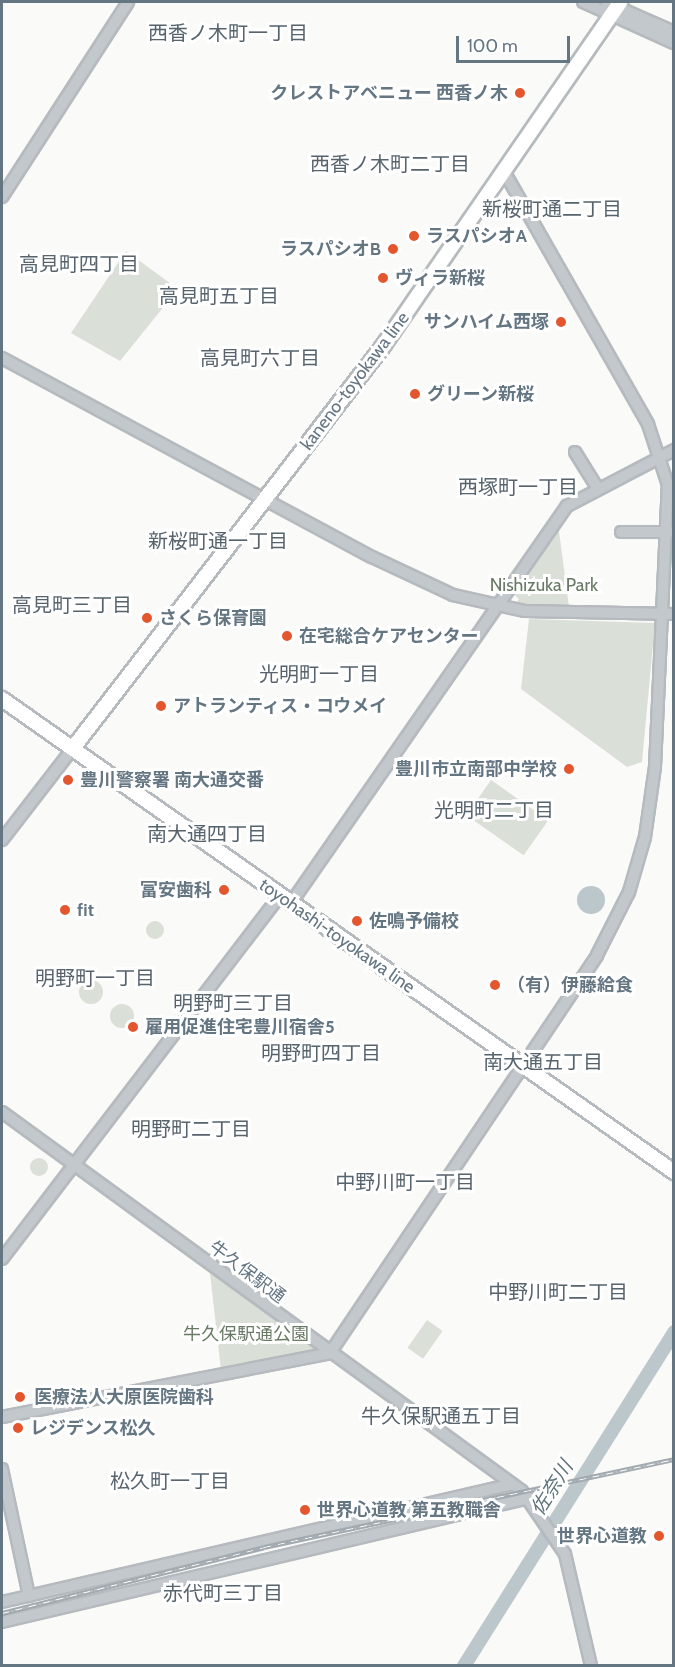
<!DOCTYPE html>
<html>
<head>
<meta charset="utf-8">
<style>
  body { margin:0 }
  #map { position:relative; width:675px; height:1667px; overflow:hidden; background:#fafaf8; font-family:Cabin,"Noto Sans JP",sans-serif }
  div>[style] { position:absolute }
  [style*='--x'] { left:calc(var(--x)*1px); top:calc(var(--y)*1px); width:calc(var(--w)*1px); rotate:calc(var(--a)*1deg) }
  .green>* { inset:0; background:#dadfd7; transform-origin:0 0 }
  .round { border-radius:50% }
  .water>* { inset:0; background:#bbc7cb }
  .river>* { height:14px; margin:-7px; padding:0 7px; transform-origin:7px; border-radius:7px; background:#bbc7cb }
  .roads { filter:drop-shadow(2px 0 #b5babe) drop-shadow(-2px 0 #b5babe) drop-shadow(0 2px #b5babe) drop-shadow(0 -2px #b5babe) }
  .minor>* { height:10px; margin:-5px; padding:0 5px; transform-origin:5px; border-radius:5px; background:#c3c8cc }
  .major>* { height:14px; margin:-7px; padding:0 7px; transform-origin:7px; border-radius:7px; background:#fff }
  .rail>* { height:4.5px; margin-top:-2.25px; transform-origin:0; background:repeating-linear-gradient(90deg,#fff 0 7px,#a2aab0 0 14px); box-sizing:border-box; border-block:2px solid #a2aab0 }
  .dots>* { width:16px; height:16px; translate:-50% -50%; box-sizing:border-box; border:3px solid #fff; border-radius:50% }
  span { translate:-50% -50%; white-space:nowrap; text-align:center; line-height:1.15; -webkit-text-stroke:6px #fff; paint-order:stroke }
  .poi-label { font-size:18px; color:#657683; font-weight:700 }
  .right { translate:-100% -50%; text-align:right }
  .left { translate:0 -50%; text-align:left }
  .street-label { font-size:18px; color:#657683 }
  .park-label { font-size:18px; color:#687a64 }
  .neighbourhood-label { font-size:20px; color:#57646e }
  .water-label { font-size:20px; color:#60757c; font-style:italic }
  .frame { position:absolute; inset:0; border:3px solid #657683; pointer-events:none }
  .scale { position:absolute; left:456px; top:36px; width:114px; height:27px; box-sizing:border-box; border:3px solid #657683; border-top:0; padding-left:8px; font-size:18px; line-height:21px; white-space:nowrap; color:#657683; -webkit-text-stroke:4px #fff; paint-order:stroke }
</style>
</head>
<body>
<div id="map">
  <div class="green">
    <div style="clip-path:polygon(126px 251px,178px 289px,120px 361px,71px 333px)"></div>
    <div style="clip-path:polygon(558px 524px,569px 607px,515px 605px,519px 599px,512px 593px)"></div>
    <div style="clip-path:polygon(529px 619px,655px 623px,642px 762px,627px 767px,521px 689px)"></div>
    <div style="left:491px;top:780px;width:70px;height:43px;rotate:35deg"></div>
    <div class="round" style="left:146px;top:921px;width:18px;height:18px"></div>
    <div class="round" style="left:79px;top:980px;width:24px;height:24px"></div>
    <div class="round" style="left:110px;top:1004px;width:24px;height:24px"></div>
    <div class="round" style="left:30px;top:1158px;width:18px;height:18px"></div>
    <div style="clip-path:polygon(210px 1273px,318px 1349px,318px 1352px,221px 1370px)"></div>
    <div style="left:427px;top:1320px;width:19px;height:34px;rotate:35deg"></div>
  </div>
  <div class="water">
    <div class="round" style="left:577px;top:886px;width:28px;height:28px"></div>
  </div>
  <div class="river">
    <div style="--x:464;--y:1666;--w:395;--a:-57.8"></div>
  </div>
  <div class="roads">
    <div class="minor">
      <div style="--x:583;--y:2;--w:100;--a:24.3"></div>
      <div style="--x:606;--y:2;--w:74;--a:23.8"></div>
      <div style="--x:2;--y:197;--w:232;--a:-57.1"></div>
      <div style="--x:2;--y:358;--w:420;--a:28.3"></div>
      <div style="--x:372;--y:557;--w:89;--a:25.1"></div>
      <div style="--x:453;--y:595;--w:74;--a:12.5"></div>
      <div style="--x:525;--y:611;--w:149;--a:1.2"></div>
      <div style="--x:575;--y:452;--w:44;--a:58.1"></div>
      <div style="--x:621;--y:532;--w:49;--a:0"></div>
      <div style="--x:2;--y:840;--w:116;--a:-52.3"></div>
      <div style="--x:291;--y:903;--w:484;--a:-55.2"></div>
      <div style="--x:567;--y:506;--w:121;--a:-27.6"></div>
      <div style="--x:2;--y:1112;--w:643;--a:36.09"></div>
      <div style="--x:522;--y:1491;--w:76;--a:55.7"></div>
      <div style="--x:565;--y:1554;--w:115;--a:76.9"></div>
      <div style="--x:2;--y:1259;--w:457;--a:-52.6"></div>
      <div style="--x:2;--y:1417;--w:334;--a:-11"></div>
      <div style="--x:330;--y:1353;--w:479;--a:-56.1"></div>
      <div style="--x:597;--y:955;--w:71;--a:-63.1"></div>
      <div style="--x:629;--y:892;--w:57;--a:-73.8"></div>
      <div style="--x:645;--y:837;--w:71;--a:-81.9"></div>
      <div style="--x:655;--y:767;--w:282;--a:-87.4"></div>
      <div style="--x:668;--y:485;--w:64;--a:-108.2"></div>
      <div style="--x:648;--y:424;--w:292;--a:-119.7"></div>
      <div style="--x:2;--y:1469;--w:130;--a:78"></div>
      <div style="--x:2;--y:1602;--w:524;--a:-13"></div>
      <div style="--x:2;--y:1622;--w:541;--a:-13.24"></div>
    </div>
    <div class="major">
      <div style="--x:2;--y:699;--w:822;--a:35.14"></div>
      <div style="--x:73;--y:748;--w:508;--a:-52.36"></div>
      <div style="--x:383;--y:346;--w:418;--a:-55.4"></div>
    </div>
  </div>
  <div class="rail">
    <div style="--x:2;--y:1613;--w:270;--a:-14.1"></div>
    <div style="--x:264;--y:1547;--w:419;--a:-12.1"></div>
  </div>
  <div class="dots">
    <div style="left:520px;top:93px;background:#e4572e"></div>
    <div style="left:414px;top:236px;background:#e4572e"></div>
    <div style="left:393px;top:249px;background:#e4572e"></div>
    <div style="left:383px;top:278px;background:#e4572e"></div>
    <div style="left:561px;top:322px;background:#e4572e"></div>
    <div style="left:415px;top:394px;background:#e4572e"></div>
    <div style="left:147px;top:618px;background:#e4572e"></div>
    <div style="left:287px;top:636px;background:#e4572e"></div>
    <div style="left:161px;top:706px;background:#e4572e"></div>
    <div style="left:569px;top:769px;background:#e4572e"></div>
    <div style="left:68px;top:780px;background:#e4572e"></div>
    <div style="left:224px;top:890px;background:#e4572e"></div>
    <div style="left:65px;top:910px;background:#e4572e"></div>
    <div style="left:357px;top:921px;background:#e4572e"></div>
    <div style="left:495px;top:985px;background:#e4572e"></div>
    <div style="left:133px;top:1027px;background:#e4572e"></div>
    <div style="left:20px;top:1397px;background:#e4572e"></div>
    <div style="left:18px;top:1428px;background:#e4572e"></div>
    <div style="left:305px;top:1510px;background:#e4572e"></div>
    <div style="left:659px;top:1536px;background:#e4572e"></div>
  </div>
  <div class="poi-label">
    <span class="right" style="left:508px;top:93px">クレストアベニュー 西香ノ木</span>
    <span class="left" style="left:426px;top:236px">ラスパシオA</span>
    <span class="right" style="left:381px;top:249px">ラスパシオB</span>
    <span class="left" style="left:395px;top:278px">ヴィラ新桜</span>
    <span class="right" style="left:549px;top:322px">サンハイム西塚</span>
    <span class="left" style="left:427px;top:394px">グリーン新桜</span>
    <span class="left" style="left:159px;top:618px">さくら保育園</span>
    <span class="left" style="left:299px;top:636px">在宅総合ケアセンター</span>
    <span class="left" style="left:173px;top:706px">アトランティス・コウメイ</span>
    <span class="right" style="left:557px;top:769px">豊川市立南部中学校</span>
    <span class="left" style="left:80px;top:780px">豊川警察署 南大通交番</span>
    <span class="right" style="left:212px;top:890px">富安歯科</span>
    <span class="left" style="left:77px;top:910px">fit</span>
    <span class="left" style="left:369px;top:921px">佐鳴予備校</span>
    <span class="left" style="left:507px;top:985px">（有）伊藤給食</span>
    <span class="left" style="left:145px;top:1027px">雇用促進住宅豊川宿舎5</span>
    <span class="left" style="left:34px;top:1397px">医療法人大原医院歯科</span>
    <span class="left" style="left:30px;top:1428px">レジデンス松久</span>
    <span class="left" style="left:317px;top:1510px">世界心道教 第五教職舎</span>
    <span class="right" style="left:647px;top:1536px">世界心道教</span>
  </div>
  <div class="street-label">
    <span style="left:355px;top:381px;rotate:-53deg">kaneno-toyokawa line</span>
    <span style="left:337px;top:936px;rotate:35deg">toyohashi-toyokawa line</span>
    <span style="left:247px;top:1272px;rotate:37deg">牛久保駅通</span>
  </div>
  <div class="park-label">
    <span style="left:544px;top:585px">Nishizuka Park</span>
    <span style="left:246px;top:1334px">牛久保駅通公園</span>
  </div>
  <div class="neighbourhood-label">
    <span style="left:228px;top:33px">西香ノ木町一丁目</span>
    <span style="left:390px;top:164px">西香ノ木町二丁目</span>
    <span style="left:552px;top:209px">新桜町通二丁目</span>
    <span style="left:79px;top:264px">高見町四丁目</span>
    <span style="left:219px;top:296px">高見町五丁目</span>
    <span style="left:260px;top:358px">高見町六丁目</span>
    <span style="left:518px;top:487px">西塚町一丁目</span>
    <span style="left:218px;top:541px">新桜町通一丁目</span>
    <span style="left:72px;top:605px">高見町三丁目</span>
    <span style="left:319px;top:674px">光明町一丁目</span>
    <span style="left:494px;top:810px">光明町二丁目</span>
    <span style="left:207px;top:834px">南大通四丁目</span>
    <span style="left:95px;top:978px">明野町一丁目</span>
    <span style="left:233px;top:1003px">明野町三丁目</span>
    <span style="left:321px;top:1053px">明野町四丁目</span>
    <span style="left:543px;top:1062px">南大通五丁目</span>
    <span style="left:191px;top:1129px">明野町二丁目</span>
    <span style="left:405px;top:1182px">中野川町一丁目</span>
    <span style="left:558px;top:1292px">中野川町二丁目</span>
    <span style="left:441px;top:1416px">牛久保駅通五丁目</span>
    <span style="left:170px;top:1481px">松久町一丁目</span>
    <span style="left:223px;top:1593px">赤代町三丁目</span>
  </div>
  <div class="water-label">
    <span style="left:552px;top:1488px;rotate:-58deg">佐奈川</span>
  </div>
  <div class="frame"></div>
  <div class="scale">100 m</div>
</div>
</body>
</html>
